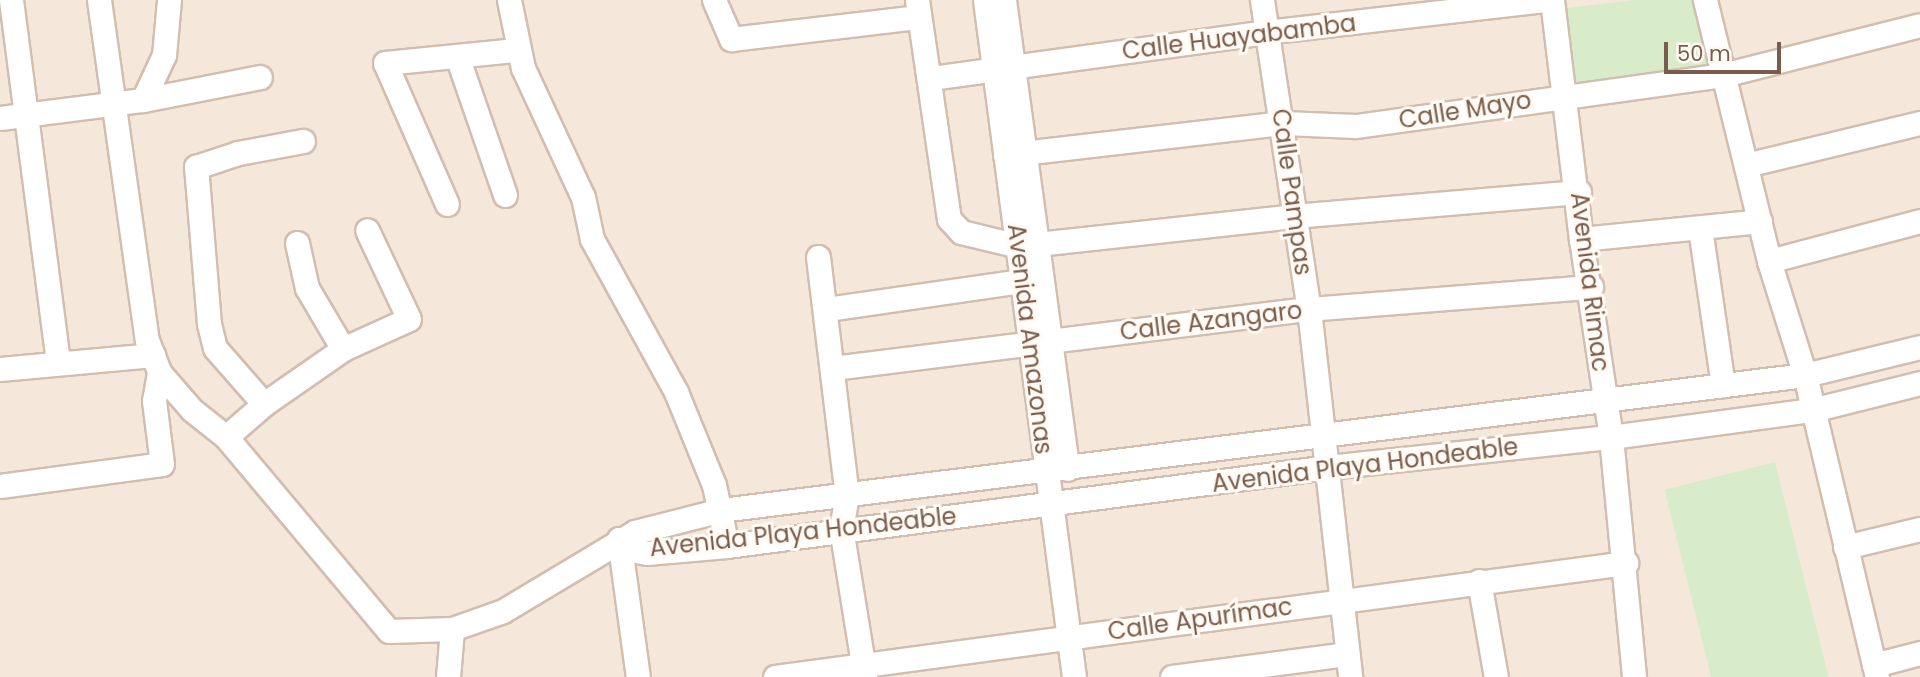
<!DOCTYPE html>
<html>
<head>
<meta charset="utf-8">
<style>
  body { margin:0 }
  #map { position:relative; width:1920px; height:677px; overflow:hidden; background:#fdf6ec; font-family:Poppins,sans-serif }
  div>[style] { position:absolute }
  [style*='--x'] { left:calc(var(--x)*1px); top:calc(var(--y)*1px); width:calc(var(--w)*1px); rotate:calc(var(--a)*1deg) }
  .residential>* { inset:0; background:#f5e8da; transform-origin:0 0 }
  .green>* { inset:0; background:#d8ecc9; transform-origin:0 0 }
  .roads { filter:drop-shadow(2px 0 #d1beb0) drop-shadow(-2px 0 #d1beb0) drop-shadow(0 2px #d1beb0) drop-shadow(0 -2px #d1beb0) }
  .minor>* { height:23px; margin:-11.5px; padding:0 11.5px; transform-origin:11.5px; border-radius:11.5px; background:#fff }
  span { translate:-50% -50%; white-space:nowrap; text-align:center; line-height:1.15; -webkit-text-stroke:6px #fffaf3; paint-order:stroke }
  .street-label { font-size:24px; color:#7a5c4d }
  .scale { position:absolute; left:1664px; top:42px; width:117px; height:32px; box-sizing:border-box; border:4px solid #7a5c4d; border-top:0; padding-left:9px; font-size:21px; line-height:24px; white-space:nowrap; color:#7a5c4d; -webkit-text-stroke:5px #fffaf3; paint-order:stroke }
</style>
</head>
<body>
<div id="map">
  <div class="residential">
    <div style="left:0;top:0;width:1920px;height:677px"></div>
  </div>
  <div class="green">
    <div style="clip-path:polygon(1634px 0,1696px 0,1714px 72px,1577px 85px,1567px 8px)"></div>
    <div style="left:1775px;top:462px;width:221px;height:114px;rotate:76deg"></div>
  </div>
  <div class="roads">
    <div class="minor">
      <div style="--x:11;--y:0;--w:365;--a:82.6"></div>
      <div style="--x:99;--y:0;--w:343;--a:82"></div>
      <div style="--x:147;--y:340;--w:34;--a:69"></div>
      <div style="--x:159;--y:372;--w:50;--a:49"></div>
      <div style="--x:192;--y:410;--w:43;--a:38.5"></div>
      <div style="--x:226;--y:437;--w:253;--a:50"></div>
      <div style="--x:389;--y:631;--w:63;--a:-1.8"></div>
      <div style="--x:452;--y:629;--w:54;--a:-19.4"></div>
      <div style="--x:503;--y:611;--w:154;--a:-30.9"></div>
      <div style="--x:635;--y:532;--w:89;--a:-14.3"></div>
      <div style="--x:721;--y:510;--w:1092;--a:-7.1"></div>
      <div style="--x:1805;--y:375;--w:118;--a:-13.7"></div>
      <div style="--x:509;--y:0;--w:69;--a:78.4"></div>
      <div style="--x:523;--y:68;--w:142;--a:65.1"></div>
      <div style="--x:583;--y:197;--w:43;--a:77.9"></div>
      <div style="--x:592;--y:239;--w:175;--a:61.2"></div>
      <div style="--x:676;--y:392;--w:100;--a:67.8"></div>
      <div style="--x:714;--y:485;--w:62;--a:78"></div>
      <div style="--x:714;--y:0;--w:43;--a:66.4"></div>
      <div style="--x:731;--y:39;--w:189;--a:-6.7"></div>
      <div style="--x:917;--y:0;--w:221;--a:81.7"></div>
      <div style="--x:949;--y:219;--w:18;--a:47"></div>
      <div style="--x:961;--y:232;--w:60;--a:13.6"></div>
      <div style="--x:1019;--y:246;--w:276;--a:-6.2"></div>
      <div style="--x:1293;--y:216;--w:287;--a:-4.8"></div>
      <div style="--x:985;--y:0;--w:683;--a:82.51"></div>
      <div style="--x:1004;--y:0;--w:473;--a:82.3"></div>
      <div style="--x:1262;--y:0;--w:313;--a:81.4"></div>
      <div style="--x:1309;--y:309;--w:370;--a:83.6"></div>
      <div style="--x:1552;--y:0;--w:241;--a:83.1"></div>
      <div style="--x:1581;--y:239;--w:200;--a:81.4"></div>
      <div style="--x:1611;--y:437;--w:241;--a:84.5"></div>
      <div style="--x:1705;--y:0;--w:269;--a:76.2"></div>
      <div style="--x:1769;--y:261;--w:120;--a:72.5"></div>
      <div style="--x:1805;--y:375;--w:310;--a:76.6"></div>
      <div style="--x:457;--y:56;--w:147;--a:70.9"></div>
      <div style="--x:931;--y:78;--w:337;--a:-7.8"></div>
      <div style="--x:1265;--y:32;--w:285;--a:-6.5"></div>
      <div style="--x:143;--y:100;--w:50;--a:-65"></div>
      <div style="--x:164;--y:55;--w:55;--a:-84.8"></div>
      <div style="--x:0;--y:118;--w:144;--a:-7.2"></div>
      <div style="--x:143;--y:100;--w:119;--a:-11.1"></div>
      <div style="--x:1005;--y:155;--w:280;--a:-6.6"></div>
      <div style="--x:1283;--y:123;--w:73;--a:2.4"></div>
      <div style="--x:1356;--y:126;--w:371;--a:-7.9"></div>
      <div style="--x:1723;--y:75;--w:203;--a:-14.2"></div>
      <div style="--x:1746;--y:165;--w:179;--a:-13.6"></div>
      <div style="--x:447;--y:204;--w:154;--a:-113.7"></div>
      <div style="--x:385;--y:63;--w:132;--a:-5.7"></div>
      <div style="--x:1700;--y:228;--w:159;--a:81.7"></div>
      <div style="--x:1581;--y:239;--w:180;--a:-5.7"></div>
      <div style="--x:297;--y:243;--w:46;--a:77.5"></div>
      <div style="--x:307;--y:288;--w:71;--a:59.5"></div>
      <div style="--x:818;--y:257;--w:240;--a:83.1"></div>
      <div style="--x:847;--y:495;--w:34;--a:100"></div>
      <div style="--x:841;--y:528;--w:151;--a:80.8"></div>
      <div style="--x:1769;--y:261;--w:156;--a:-14.8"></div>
      <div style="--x:827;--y:309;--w:197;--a:-8.2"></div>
      <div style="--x:833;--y:368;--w:480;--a:-7.1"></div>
      <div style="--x:1309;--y:309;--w:283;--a:-4.5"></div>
      <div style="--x:0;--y:369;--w:154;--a:-5.2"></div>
      <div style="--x:264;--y:404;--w:74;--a:-131.2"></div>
      <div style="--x:215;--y:348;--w:25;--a:-104"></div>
      <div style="--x:209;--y:324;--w:158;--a:-94.7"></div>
      <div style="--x:196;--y:167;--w:44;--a:-18.4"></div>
      <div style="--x:238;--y:153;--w:66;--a:-10.5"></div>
      <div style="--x:226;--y:437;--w:50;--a:-41"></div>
      <div style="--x:264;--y:404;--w:96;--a:-34.8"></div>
      <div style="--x:343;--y:349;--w:72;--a:-24.4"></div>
      <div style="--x:409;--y:319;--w:98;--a:-115.3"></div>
      <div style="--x:0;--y:486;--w:163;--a:-7.7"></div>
      <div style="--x:162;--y:464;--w:64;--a:-97.2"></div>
      <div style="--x:154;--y:401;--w:29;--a:-80"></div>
      <div style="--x:619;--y:539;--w:16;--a:43"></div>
      <div style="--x:631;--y:550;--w:16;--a:11"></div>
      <div style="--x:647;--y:553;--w:80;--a:-5"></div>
      <div style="--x:727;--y:546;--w:606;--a:-7.49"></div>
      <div style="--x:1328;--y:467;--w:285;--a:-6.1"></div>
      <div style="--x:1611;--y:437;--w:203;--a:-7.7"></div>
      <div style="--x:1812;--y:410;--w:111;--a:-14"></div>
      <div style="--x:619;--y:539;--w:139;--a:82.2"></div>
      <div style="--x:1845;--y:547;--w:77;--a:-13.5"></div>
      <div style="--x:1479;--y:581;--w:97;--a:80"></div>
      <div style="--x:1874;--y:665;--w:48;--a:-14.6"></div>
      <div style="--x:448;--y:677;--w:48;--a:-85.2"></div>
      <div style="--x:775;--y:677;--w:859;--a:-7.63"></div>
      <div style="--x:1172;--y:677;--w:177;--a:-7.5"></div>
    </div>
  </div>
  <div class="street-label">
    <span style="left:1239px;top:37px;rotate:-7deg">Calle Huayabamba</span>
    <span style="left:1465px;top:110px;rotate:-9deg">Calle Mayo</span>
    <span style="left:1292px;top:192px;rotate:82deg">Calle Pampas</span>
    <span style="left:1590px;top:282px;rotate:83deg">Avenida Rimac</span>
    <span style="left:1211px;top:321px;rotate:-7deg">Calle Azangaro</span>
    <span style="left:1030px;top:339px;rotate:83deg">Avenida Amazonas</span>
    <span style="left:1365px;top:465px;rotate:-7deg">Avenida Playa Hondeable</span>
    <span style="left:803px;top:532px;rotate:-6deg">Avenida Playa Hondeable</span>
    <span style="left:1200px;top:619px;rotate:-8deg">Calle Apurímac</span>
  </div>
  <div class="scale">50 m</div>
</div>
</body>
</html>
